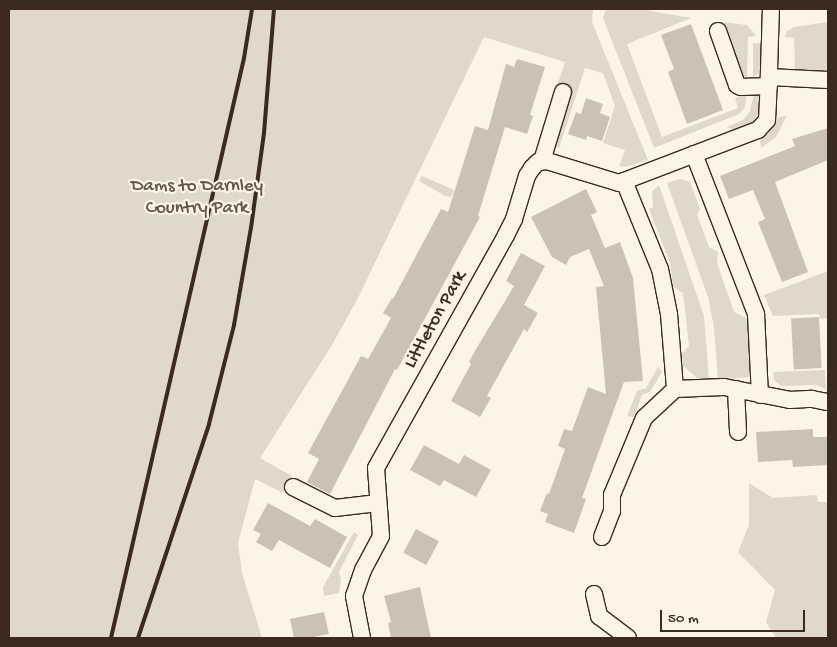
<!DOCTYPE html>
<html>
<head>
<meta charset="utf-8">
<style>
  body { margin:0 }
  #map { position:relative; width:837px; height:647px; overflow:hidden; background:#fcf5e5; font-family:"Gochi Hand",sans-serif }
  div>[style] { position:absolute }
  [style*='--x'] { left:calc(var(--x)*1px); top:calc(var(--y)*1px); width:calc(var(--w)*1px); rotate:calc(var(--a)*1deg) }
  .green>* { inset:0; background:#e0d8c8 }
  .building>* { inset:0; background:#ccc2b3; transform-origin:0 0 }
  .roads { filter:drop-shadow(1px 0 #3b2a1e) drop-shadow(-1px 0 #3b2a1e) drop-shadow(0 1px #3b2a1e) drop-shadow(0 -1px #3b2a1e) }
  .street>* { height:16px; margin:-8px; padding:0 8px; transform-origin:8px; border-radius:8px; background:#fcf5e5 }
  .rail>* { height:4px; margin:-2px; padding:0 2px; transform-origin:2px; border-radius:2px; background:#3b2a1e }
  span { translate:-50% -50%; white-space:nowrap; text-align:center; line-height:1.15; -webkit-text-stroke:4.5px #fcf5e5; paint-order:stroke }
  .park-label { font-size:19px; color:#645648 }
  .street-label { font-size:19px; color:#3b2a1e }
  .frame { position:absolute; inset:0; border:10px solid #3b2a1e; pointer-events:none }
  .scale { position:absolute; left:660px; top:610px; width:145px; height:22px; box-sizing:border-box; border:2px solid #3b2a1e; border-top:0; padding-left:6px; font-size:15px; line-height:18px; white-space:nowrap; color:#3b2a1e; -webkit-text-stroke:4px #fcf5e5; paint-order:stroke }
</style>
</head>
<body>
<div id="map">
  <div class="green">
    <div style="clip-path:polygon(9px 9px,593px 9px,592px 22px,648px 160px,626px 167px,619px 166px,625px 150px,603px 143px,615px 106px,603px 73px,585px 68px,559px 148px,554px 146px,572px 89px,558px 83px,565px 62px,484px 37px,357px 300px,332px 345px,260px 458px,292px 476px,283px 493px,255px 479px,238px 543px,242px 573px,262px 638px,9px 638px)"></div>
    <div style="clip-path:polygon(606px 9px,640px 9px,691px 18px,627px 44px,662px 137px,738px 108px,735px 98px,747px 94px,745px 107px,739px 114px,654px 148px,603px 18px)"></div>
    <div style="clip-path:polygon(723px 22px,747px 25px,756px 35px,756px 36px,748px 37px,747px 78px,743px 76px,724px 27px,719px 24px)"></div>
    <div style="clip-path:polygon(828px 22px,828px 71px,795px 69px,794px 38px,785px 37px,787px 31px,794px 27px)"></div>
    <div style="clip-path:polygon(753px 43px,762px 43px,762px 71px,753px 77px)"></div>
    <div style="clip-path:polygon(754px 94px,762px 98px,761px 109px,751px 125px,738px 131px,727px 127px,743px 120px,750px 111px)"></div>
    <div style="clip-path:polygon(787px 115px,776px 137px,761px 148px,760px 141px,769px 132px,777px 118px)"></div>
    <div style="clip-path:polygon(422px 176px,454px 190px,451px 197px,445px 196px,419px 181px)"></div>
    <div style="clip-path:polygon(680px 179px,690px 182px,700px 209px,697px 215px,709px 247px,718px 252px,717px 263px,734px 312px,748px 319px,750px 377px,718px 380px,714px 327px,708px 297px,667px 183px)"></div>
    <div style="clip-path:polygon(659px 185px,704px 316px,709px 380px,700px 381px,681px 364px,680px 356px,689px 346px,683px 293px,673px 287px,670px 263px,649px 209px,653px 207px,652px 191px)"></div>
    <div style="clip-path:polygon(828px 271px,828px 318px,820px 319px,819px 314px,773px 316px,764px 295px)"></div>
    <div style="clip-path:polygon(658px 367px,662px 372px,650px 392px,642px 395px,634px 417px,627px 416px,637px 391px,646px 388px)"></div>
    <div style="clip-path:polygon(825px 370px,826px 389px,816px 385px,781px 386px,774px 380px,773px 372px)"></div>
    <div style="clip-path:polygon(749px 483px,773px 498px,817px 495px,818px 502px,828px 502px,828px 638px,776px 638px,766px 622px,775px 590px,738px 552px,749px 525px)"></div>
    <div style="clip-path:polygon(354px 532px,358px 535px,339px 572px,341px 579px,339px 593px,324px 596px,323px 587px)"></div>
  </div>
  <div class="building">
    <div style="clip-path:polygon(691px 24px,723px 110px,687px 124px,668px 72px,674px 69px,661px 35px)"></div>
    <div style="clip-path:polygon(517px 59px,545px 67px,530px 115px,533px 116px,527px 134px,505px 127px,478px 216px,480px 217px,397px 370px,395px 369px,380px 398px,330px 494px,307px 482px,319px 459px,308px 453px,361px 356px,368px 359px,391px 318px,383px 313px,392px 298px,393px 299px,441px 209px,448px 212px,475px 126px,488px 130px,506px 64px,514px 67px)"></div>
    <div style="clip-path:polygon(586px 98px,603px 104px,600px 113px,610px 117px,602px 141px,587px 136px,586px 140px,568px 134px,576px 112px,581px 114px)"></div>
    <div style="clip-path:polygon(828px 128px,828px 160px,775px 182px,808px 272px,782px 282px,758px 222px,765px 219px,753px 190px,729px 199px,720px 176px,795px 146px,792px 139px)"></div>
    <div style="clip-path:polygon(586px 189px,597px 212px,591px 215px,605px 248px,620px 242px,633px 278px,643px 381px,624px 382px,582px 498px,586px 499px,574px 533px,545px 522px,548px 514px,540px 511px,547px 493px,549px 494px,565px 449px,558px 446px,564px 429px,572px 431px,588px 387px,606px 394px,596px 287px,604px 286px,589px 249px,570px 257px,566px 265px,552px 257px,531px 217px)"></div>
    <div style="clip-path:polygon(521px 253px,545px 266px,524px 305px,538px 313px,527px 332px,524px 329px,514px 347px,487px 396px,491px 398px,480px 417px,451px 401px,471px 364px,469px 362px,476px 349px,514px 286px,506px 281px)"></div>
    <div style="left:819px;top:317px;width:51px;height:28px;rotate:87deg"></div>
    <div style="clip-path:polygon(813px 429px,813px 437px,828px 437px,828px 465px,793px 467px,792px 460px,758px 462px,756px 432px)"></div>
    <div style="clip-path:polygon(424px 445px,459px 464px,464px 455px,491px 470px,476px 497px,444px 480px,440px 486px,410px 470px)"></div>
    <div style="clip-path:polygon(268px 503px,310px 526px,315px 519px,347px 537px,330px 568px,279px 540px,272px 551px,256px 542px,261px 534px,253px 530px)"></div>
    <div style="left:416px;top:529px;width:26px;height:27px;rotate:28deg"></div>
    <div style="clip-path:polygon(420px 587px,431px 638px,391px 638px,388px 623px,391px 622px,384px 596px)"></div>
    <div style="clip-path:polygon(324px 612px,329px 634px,309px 638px,294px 638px,290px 619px)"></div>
  </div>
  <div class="roads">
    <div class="street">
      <div style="--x:718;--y:31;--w:57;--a:70.6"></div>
      <div style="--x:737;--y:85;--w:4;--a:27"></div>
      <div style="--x:741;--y:87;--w:28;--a:-2"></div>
      <div style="--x:769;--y:77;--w:59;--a:2.9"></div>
      <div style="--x:694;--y:154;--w:172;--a:68.8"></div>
      <div style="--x:756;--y:314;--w:81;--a:87.2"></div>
      <div style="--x:542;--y:161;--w:72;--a:-73.1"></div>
      <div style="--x:624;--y:181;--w:95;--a:67.8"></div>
      <div style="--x:660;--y:269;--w:46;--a:78.7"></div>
      <div style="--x:669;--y:314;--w:75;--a:85.4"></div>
      <div style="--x:736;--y:389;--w:43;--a:87.3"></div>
      <div style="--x:293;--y:487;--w:47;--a:26.6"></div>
      <div style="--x:335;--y:508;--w:43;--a:-6.6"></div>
      <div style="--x:602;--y:537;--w:28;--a:-69"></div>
      <div style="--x:612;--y:511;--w:16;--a:-90"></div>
      <div style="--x:612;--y:495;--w:83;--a:-67.4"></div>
      <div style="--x:644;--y:418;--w:42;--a:-43.1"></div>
      <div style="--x:675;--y:389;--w:49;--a:-2.3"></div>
      <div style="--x:724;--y:387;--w:67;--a:11.1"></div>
      <div style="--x:790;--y:400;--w:22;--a:-3"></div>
      <div style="--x:812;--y:399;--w:16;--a:11"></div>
      <div style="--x:594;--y:594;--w:23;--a:77"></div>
      <div style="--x:599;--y:616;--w:36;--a:37"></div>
      <div style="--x:362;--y:638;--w:43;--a:-100.8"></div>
      <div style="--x:354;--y:596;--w:28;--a:-71"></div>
      <div style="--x:363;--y:570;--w:38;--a:-62"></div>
      <div style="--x:381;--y:536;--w:68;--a:-94.2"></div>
      <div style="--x:376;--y:468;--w:267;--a:-60.8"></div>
      <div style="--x:506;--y:235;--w:18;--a:-63"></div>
      <div style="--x:514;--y:219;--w:45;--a:-73.2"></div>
      <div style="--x:527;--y:176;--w:9;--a:-58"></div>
      <div style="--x:532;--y:168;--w:8;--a:-45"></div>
      <div style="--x:538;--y:162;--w:9;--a:-6"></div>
      <div style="--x:547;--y:161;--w:75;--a:17"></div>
      <div style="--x:619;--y:183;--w:149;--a:-20.9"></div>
      <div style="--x:758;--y:130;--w:13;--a:-48"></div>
      <div style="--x:767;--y:120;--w:18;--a:-87"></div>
      <div style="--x:768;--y:102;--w:93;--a:-88.2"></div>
    </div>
  </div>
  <div class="rail">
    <div style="--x:111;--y:638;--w:595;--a:-77.08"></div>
    <div style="--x:244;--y:58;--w:50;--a:-80.7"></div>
    <div style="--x:138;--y:638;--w:225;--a:-71.6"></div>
    <div style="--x:209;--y:424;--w:102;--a:-75.8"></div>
    <div style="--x:234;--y:325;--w:98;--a:-80.1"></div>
    <div style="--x:251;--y:228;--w:96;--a:-82.2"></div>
    <div style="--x:264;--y:133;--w:124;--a:-85.4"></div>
  </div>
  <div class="park-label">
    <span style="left:197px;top:198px">Dams to Darnley<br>Country Park</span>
  </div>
  <div class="street-label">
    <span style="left:436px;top:320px;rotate:-61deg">Littleton Park</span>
  </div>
  <div class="frame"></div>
  <div class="scale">50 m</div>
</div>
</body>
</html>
